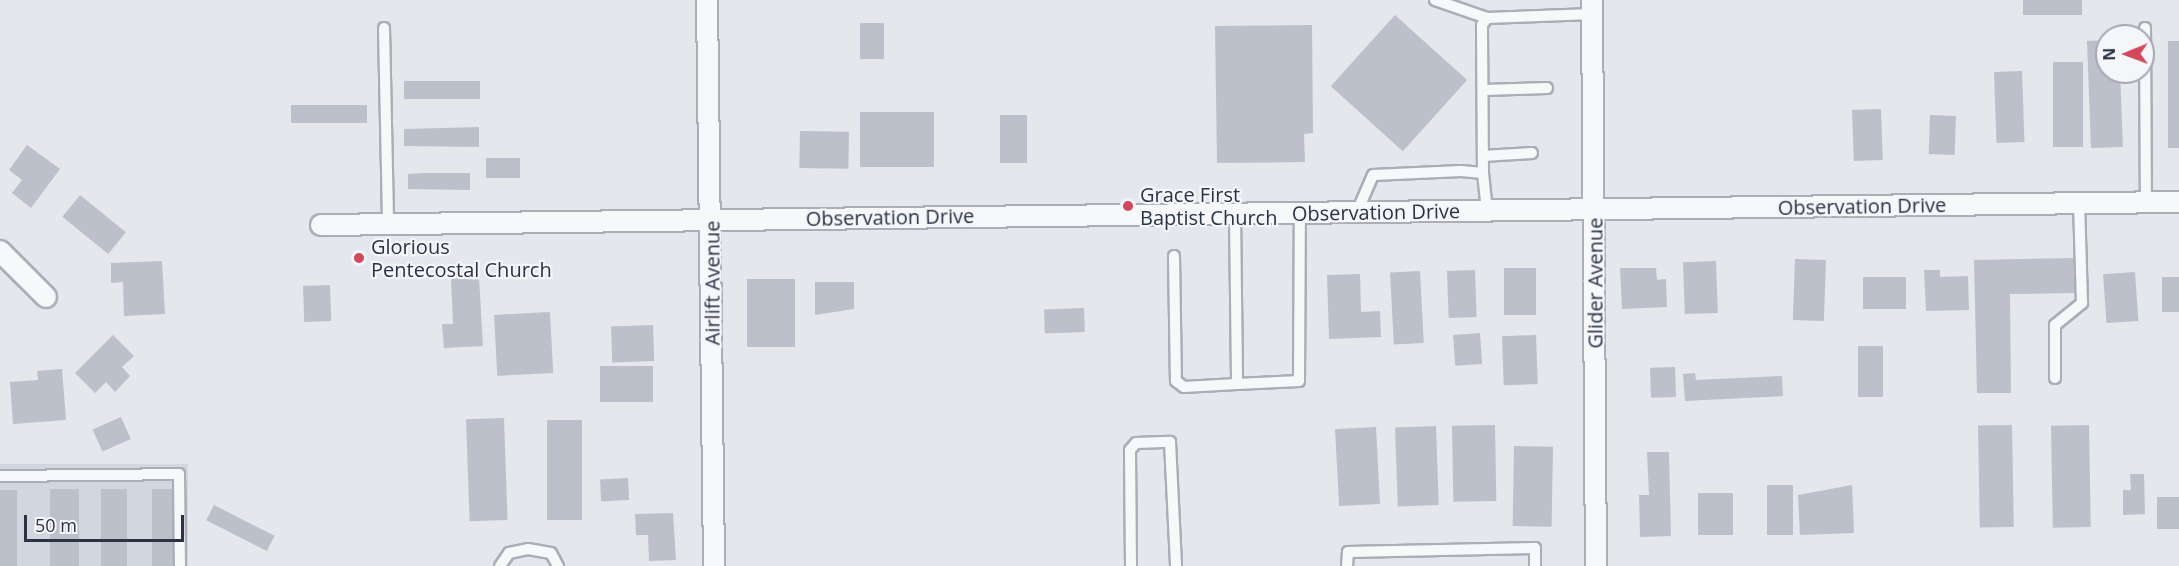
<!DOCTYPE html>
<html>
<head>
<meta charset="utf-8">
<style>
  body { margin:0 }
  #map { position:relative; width:2179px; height:566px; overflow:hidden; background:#e4e7ec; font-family:"Open Sans",sans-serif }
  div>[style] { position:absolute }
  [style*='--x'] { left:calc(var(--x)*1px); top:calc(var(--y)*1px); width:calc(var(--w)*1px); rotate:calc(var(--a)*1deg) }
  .built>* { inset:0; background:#d2d6de; transform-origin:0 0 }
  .building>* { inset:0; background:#bbc0ca; transform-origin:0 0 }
  .roads { filter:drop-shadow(2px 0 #a9aeb7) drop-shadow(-2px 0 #a9aeb7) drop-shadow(0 2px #a9aeb7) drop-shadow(0 -2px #a9aeb7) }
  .lane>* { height:10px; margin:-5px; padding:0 5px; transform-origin:5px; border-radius:5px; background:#f7f8fa }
  .street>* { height:20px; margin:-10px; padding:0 10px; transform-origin:10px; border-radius:10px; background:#f7f8fa }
  .dots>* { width:16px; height:16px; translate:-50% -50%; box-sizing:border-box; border:3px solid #f4f6f9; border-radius:50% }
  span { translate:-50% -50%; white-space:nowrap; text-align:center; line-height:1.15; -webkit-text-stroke:4.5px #f4f6f9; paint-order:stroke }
  .poi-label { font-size:20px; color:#2b3445 }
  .left { translate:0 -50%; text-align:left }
  .street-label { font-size:20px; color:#2b3445 }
  .north { position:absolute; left:2095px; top:24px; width:60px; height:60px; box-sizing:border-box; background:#f4f6f9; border:2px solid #a4a8b1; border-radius:50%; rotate:269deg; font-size:16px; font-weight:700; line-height:24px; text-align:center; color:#2b3445 }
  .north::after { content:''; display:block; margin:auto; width:21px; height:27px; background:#d1495b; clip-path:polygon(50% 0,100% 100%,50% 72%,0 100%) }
  .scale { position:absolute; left:24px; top:515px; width:160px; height:27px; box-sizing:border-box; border:3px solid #2b3445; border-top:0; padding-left:8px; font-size:18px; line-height:21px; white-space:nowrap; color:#2b3445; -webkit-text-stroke:4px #f4f6f9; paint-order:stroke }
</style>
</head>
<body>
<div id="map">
  <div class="built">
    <div style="left:0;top:464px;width:188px;height:102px"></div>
  </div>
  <div class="building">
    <div style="left:2023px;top:0;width:59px;height:15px"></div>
    <div style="left:1395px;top:15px;width:97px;height:96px;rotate:42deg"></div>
    <div style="left:884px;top:23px;width:36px;height:24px;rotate:90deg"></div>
    <div style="clip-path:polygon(1312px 25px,1313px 133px,1304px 134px,1305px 162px,1217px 163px,1215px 26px)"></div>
    <div style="clip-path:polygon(2107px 40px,2107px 72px,2120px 72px,2123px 147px,2091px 148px,2087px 41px)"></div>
    <div style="left:2168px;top:41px;width:11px;height:107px"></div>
    <div style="left:2053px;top:62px;width:30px;height:85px"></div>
    <div style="left:2022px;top:71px;width:71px;height:28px;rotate:88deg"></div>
    <div style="left:404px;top:81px;width:76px;height:18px"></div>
    <div style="left:367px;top:105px;width:18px;height:76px;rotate:90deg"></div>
    <div style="left:1881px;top:109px;width:51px;height:29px;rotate:88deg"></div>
    <div style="left:860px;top:112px;width:74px;height:55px"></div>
    <div style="left:1000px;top:115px;width:27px;height:48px"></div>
    <div style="left:1930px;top:115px;width:26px;height:39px;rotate:2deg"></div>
    <div style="clip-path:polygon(479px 127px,479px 147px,404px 146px,404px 129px)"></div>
    <div style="left:800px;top:131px;width:49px;height:37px;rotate:1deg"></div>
    <div style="clip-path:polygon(27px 145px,60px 169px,31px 208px,12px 193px,22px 180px,9px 170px)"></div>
    <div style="left:486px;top:158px;width:34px;height:20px"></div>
    <div style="clip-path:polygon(423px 173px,470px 173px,470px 190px,408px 189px,408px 174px)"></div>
    <div style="left:80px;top:195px;width:59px;height:28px;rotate:39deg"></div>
    <div style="clip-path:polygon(2075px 258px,2076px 293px,2010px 294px,2011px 393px,1977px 393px,1974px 260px)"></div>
    <div style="left:1795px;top:259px;width:31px;height:61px;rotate:2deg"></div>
    <div style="clip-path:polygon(162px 261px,165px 314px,124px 316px,123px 282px,111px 283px,111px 263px)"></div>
    <div style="left:1716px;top:261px;width:52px;height:33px;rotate:88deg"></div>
    <div style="left:1504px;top:268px;width:32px;height:47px"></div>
    <div style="clip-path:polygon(1620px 268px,1656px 268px,1657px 280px,1666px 279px,1667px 307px,1622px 309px)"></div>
    <div style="left:1475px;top:270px;width:47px;height:28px;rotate:88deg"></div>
    <div style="clip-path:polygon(1924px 270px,1940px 270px,1940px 277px,1968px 276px,1969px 310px,1926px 311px)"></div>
    <div style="left:1420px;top:271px;width:72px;height:30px;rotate:87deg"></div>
    <div style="left:2135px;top:272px;width:49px;height:32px;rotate:86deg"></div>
    <div style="clip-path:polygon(1360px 274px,1361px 312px,1380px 311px,1381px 337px,1329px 339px,1327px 275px)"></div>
    <div style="clip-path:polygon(479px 277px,483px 346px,444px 348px,442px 324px,453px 324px,451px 279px)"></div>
    <div style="left:1863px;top:277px;width:43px;height:32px"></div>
    <div style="left:2162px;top:277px;width:17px;height:35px"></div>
    <div style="left:747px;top:279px;width:48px;height:68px"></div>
    <div style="clip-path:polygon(815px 282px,854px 282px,854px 309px,815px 315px)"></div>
    <div style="left:330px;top:285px;width:36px;height:27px;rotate:88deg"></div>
    <div style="left:1084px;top:308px;width:24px;height:40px;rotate:88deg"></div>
    <div style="left:550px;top:312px;width:61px;height:56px;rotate:87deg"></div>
    <div style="left:653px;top:325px;width:36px;height:42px;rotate:88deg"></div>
    <div style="left:1480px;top:333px;width:31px;height:27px;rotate:86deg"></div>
    <div style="clip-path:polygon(113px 335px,134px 356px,122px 367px,130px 376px,115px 392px,106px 382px,95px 393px,75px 373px)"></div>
    <div style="left:1536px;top:335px;width:49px;height:34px;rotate:88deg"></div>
    <div style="left:1858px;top:346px;width:25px;height:51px"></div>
    <div style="left:600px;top:366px;width:53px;height:36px"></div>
    <div style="left:1675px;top:367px;width:30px;height:25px;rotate:88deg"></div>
    <div style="clip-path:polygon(62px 369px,66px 420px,13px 424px,10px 382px,38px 380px,37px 371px)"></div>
    <div style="clip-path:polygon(1695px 373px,1696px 380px,1782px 376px,1783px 396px,1685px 401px,1683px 374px)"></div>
    <div style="left:121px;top:417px;width:24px;height:31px;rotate:66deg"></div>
    <div style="left:504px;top:418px;width:102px;height:38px;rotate:88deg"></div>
    <div style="left:547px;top:420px;width:35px;height:100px"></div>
    <div style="left:1495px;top:425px;width:76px;height:43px;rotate:89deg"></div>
    <div style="left:2012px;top:425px;width:102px;height:34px;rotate:89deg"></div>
    <div style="left:2089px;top:425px;width:102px;height:38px;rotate:89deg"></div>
    <div style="left:1436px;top:426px;width:79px;height:41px;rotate:88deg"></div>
    <div style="left:1376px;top:427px;width:77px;height:41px;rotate:87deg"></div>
    <div style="left:1514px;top:446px;width:39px;height:80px;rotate:1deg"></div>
    <div style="clip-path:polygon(1647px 452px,1669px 452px,1671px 536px,1640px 537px,1639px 495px,1649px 495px)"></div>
    <div style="clip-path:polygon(2130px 474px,2144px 474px,2145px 514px,2123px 515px,2123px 490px,2131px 490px)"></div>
    <div style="left:628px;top:478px;width:22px;height:28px;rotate:87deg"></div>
    <div style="left:1767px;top:485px;width:26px;height:50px"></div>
    <div style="clip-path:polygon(1852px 485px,1854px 533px,1800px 535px,1798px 495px)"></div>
    <div style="left:79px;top:489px;width:77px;height:29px;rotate:90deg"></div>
    <div style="left:101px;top:489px;width:26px;height:77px"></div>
    <div style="left:152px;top:489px;width:21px;height:77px"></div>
    <div style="left:0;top:490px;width:17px;height:76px"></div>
    <div style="left:1698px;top:493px;width:35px;height:42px"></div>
    <div style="left:2179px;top:497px;width:32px;height:22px;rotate:90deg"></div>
    <div style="left:214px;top:505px;width:68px;height:17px;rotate:27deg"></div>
    <div style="clip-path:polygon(673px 513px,676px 560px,649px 561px,648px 535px,636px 535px,635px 514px)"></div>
  </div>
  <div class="roads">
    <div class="lane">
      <div style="--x:1435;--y:0;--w:55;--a:19.1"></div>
      <div style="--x:384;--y:28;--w:196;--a:88.8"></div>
      <div style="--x:2145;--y:28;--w:175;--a:89.7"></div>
      <div style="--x:1484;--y:90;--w:63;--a:-1.8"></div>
      <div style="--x:1483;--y:156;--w:49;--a:-3.5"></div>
      <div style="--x:1483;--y:173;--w:148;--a:-90.4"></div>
      <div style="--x:1482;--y:25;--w:9;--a:-54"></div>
      <div style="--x:1487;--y:18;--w:105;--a:-2.2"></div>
      <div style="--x:1357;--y:212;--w:40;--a:-66.6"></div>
      <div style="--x:1373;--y:175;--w:88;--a:-2.6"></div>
      <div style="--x:1461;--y:171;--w:22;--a:5"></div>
      <div style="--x:1483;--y:173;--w:38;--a:84"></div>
      <div style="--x:1235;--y:214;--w:170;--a:89.3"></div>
      <div style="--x:1237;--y:384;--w:62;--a:-2.8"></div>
      <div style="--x:1299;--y:381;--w:168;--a:-89.7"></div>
      <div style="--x:1174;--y:256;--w:125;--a:89.1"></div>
      <div style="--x:1176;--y:381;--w:10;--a:37"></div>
      <div style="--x:1184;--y:387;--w:53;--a:-3.2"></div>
      <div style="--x:2055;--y:378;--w:53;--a:-90"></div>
      <div style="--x:2055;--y:325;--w:35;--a:-39"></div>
      <div style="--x:2082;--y:303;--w:100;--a:-91.7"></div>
      <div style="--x:0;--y:476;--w:179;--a:-0.6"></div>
      <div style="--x:179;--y:474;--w:92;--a:89.4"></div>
      <div style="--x:500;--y:566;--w:16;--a:-55"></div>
      <div style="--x:509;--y:553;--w:19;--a:-12"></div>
      <div style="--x:528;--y:549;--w:23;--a:10"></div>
      <div style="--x:551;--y:553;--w:15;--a:62"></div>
      <div style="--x:1131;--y:566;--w:116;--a:-90.5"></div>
      <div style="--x:1130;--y:450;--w:9;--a:-49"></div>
      <div style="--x:1136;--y:443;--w:34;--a:-2"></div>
      <div style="--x:1170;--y:442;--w:124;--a:87.2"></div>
      <div style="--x:1347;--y:566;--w:14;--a:-86"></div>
      <div style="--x:1348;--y:552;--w:187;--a:-1.2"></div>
      <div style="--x:1535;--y:548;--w:18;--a:90"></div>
    </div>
    <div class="street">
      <div style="--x:707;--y:0;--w:566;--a:89.29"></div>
      <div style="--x:1592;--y:0;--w:566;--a:89.6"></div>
      <div style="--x:321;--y:225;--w:1858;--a:-0.71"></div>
      <div style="--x:0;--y:251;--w:65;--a:45"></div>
    </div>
  </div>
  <div class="dots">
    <div style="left:1128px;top:206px;background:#d1495b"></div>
    <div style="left:359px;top:258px;background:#d1495b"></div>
  </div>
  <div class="poi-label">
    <span class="left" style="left:1140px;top:206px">Grace First<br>Baptist Church</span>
    <span class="left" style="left:371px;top:258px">Glorious<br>Pentecostal Church</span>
  </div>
  <div class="street-label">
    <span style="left:1862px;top:206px;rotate:-1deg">Observation Drive</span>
    <span style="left:1376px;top:212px;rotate:-1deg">Observation Drive</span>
    <span style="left:890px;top:217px;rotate:-1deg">Observation Drive</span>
    <span style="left:712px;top:283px;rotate:-90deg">Airlift Avenue</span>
    <span style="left:1595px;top:283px;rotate:-90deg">Glider Avenue</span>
  </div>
  <div class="north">N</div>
  <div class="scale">50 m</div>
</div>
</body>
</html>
